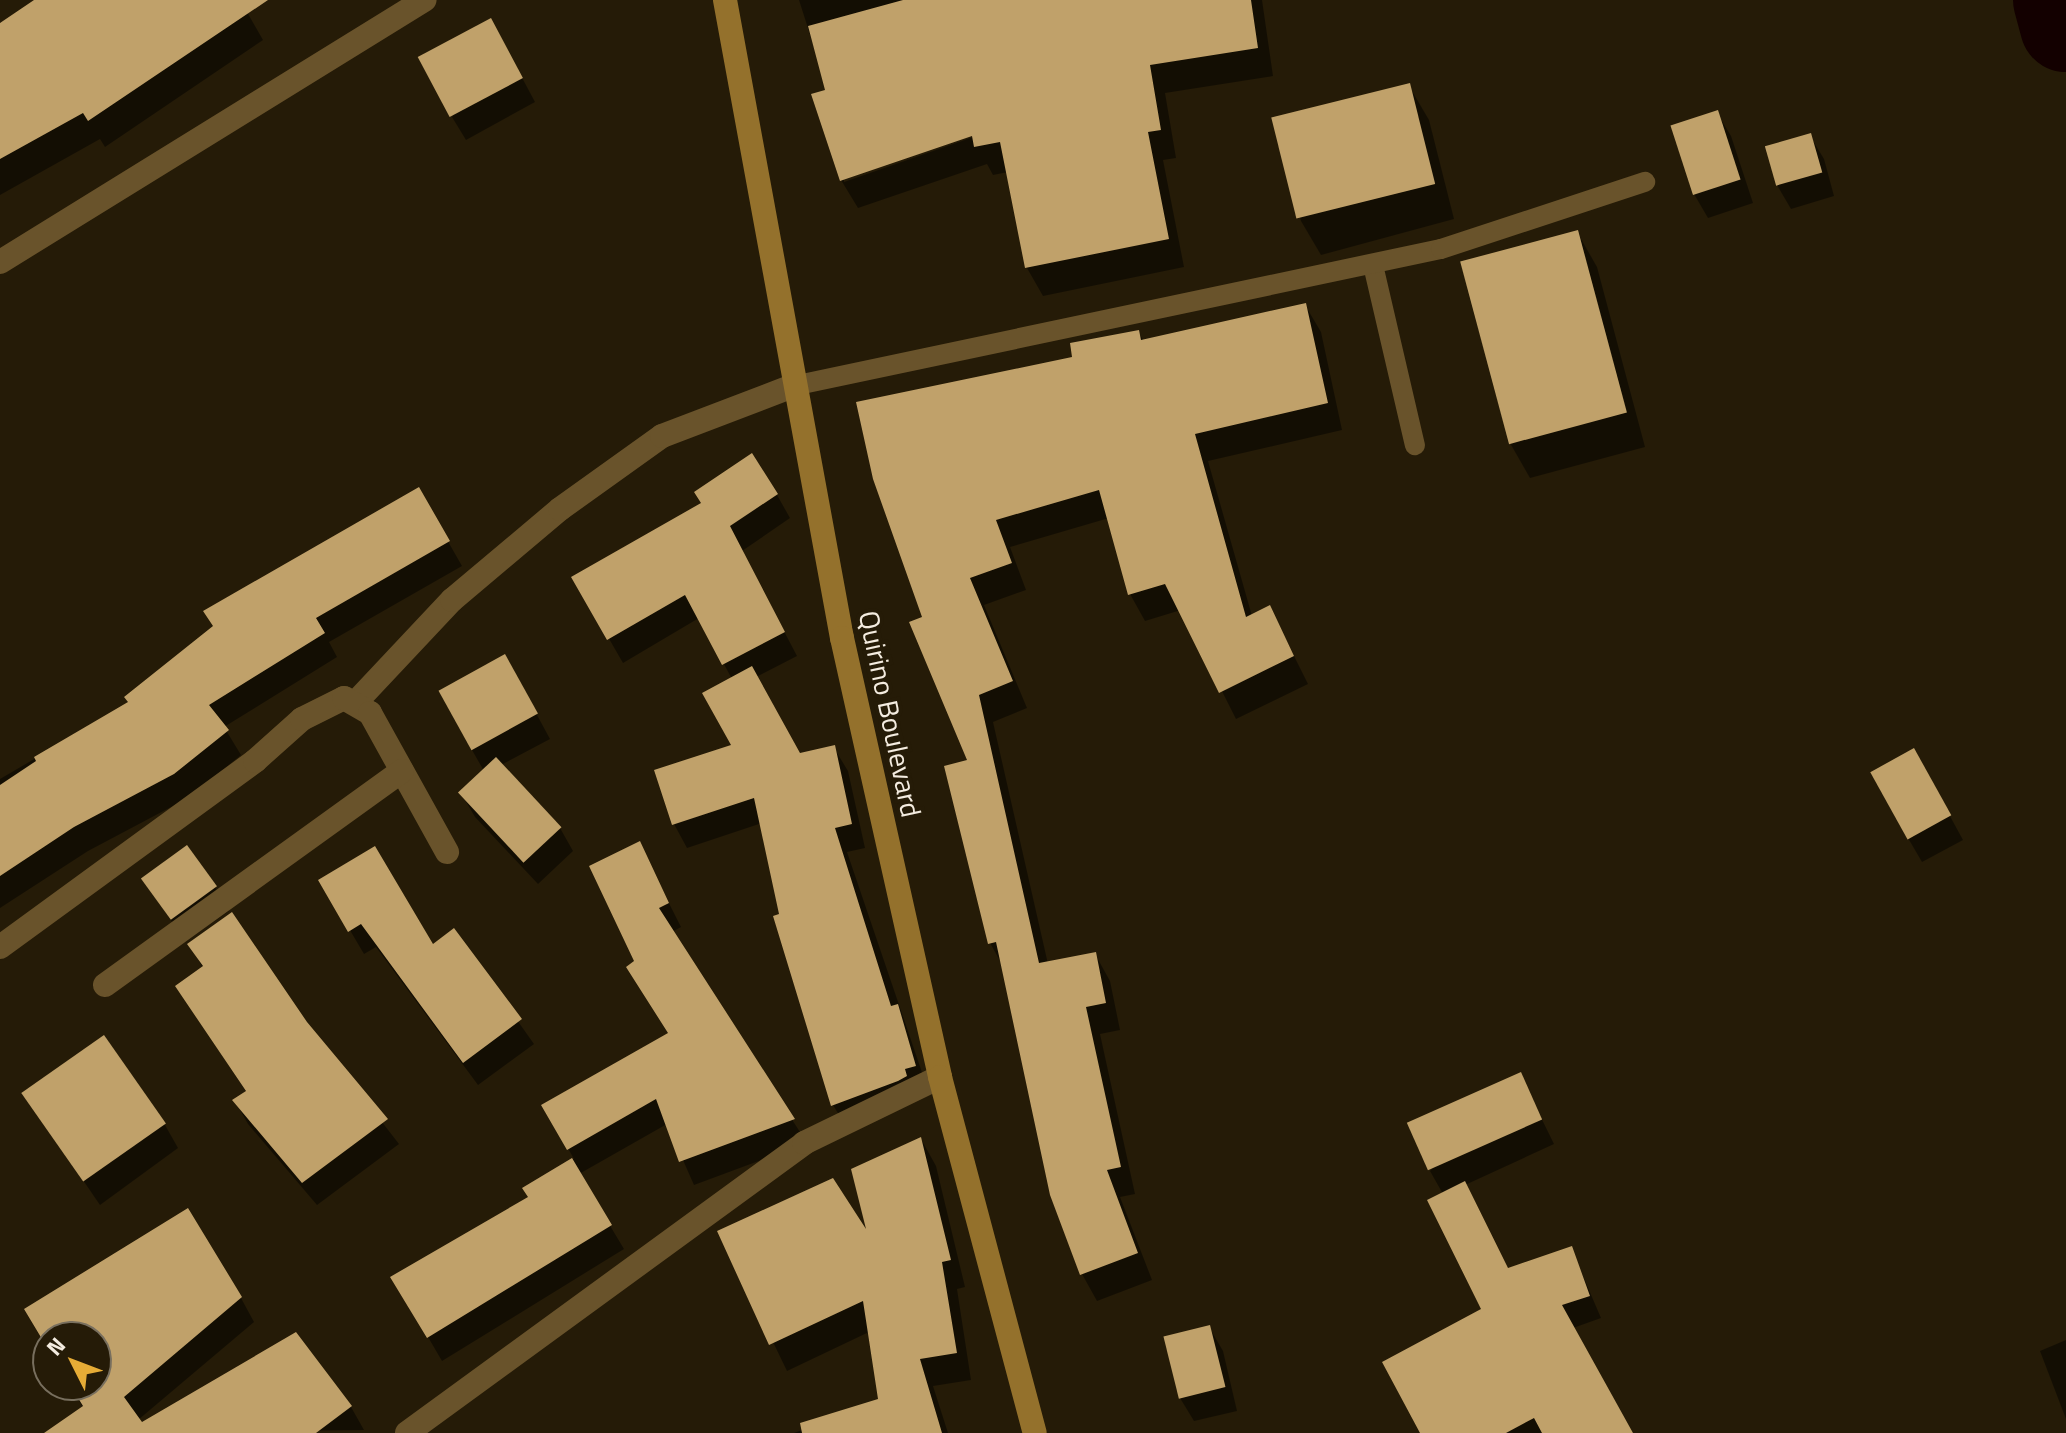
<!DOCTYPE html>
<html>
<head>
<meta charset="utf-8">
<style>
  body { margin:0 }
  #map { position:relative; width:2066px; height:1433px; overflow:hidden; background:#251b07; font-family:"Titillium Web",sans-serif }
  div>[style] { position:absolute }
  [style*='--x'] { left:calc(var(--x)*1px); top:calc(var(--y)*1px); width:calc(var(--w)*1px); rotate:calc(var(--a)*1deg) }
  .shadow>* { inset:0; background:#0007 }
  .river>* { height:92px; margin:-46px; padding:0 46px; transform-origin:46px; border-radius:46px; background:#130000 }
  .building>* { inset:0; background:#c0a16a; transform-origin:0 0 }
  .lane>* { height:20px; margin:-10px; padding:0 10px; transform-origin:10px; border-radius:10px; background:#69532b }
  .street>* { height:24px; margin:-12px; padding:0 12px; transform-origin:12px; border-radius:12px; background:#69532b }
  .secondary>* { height:24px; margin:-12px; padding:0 12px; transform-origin:12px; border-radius:12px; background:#94712c }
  span { translate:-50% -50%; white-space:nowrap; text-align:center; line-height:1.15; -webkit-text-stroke:8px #251b07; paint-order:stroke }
  .street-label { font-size:28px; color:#f4ece0 }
  .north { position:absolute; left:32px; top:1321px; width:80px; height:80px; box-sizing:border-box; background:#251b07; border:2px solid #786f5e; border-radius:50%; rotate:312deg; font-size:22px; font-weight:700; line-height:32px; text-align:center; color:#f4ece0 }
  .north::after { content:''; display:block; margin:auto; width:28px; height:36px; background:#e6ac36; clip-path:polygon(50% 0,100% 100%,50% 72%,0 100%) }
</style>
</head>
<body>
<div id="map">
  <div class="shadow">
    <div style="clip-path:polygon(42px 0,240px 0,263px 40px,105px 147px,100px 139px,0 195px,0 23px)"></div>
    <div style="clip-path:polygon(evenodd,799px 0,1262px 0,1273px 76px,1165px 93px,1176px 158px,1163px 160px,1184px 267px,1043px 296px,1027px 268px,1008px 172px,993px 175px,987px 164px,858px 208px,841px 180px,828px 91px,799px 0,981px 130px,982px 134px,844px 182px,844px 177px,981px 130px)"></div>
    <div style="clip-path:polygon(504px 44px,535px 102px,466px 140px,452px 117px)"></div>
    <div style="clip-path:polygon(1409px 86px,1429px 120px,1454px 219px,1321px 255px,1301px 221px,1274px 122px)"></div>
    <div style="clip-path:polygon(1717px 113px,1731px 136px,1753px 203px,1708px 218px,1694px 194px)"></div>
    <div style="clip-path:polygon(1810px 136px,1824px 159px,1834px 196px,1791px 209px,1777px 185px)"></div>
    <div style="clip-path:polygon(1577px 232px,1597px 267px,1645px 447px,1530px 478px,1510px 443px)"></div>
    <div style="clip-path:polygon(1305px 305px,1321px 332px,1342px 430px,1208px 461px,1252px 616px,1270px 608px,1308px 684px,1236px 719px,1181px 610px,1145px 621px,1130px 594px,1109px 518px,1010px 547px,1026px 590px,984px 605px,1027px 708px,993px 722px,1048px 964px,1095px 954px,1110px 981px,1120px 1030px,1100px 1034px,1135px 1194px,1120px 1197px,1152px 1280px,1097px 1301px,1082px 1274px,1003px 966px,990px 943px,970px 762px,924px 618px,1075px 358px,1138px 332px,1144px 341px)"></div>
    <div style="clip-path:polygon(418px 489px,462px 566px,329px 642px,337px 657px,224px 727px,241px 755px,188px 798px,88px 851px,0 908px,0 779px,130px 703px)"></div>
    <div style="clip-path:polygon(777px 495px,790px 518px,742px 551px,797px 656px,756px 677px,800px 755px,834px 748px,848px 771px,865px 848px,847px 852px,928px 1090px,847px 1128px,833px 1105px,762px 823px,687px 848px,674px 824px,734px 746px,732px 679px,699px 618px,623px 663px,574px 578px)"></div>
    <div style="clip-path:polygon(518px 680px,550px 739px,501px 765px,560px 828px,573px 851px,538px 884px,475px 817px,461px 793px,484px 771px,472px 750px)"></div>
    <div style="clip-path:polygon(1927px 774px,1963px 840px,1922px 862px,1908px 838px)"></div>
    <div style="clip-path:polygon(639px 844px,681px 927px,672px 932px,807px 1143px,694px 1185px,667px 1124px,579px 1174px,624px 1249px,442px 1361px,393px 1277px,530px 1198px,525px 1188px,574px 1159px,544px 1106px,669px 1034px,637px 962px)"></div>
    <div style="clip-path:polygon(144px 879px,215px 887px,229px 911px,185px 942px)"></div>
    <div style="clip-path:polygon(321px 881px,432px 947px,454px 931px,534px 1044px,478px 1085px,376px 947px,364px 954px)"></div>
    <div style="clip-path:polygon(190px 945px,305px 1023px,399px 1144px,317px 1205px,248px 1124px,235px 1101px,247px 1093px,177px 986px,203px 968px)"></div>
    <div style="clip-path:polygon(1520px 1075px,1554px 1144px,1465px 1185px,1508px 1270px,1571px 1248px,1601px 1318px,1573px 1328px,1631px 1433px,1422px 1433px,1484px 1310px,1443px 1194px,1430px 1171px)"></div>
    <div style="clip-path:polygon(24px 1094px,165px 1125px,178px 1148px,100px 1205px)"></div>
    <div style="clip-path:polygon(921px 1139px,936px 1166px,965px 1287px,957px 1289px,971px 1380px,933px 1386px,948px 1433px,794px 1433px,880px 1401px,869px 1332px,787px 1371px,720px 1232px,870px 1238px)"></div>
    <div style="clip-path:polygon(241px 1298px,254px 1322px,138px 1420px,141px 1424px,351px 1407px,364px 1430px,81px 1433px,93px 1425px,70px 1385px,96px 1385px,96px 1337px,48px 1337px,48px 1347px,26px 1310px)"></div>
    <div style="clip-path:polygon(1209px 1327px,1223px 1351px,1237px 1411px,1194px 1421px,1180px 1398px,1165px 1338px)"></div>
    <div style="clip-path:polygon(2066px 1340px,2066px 1419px,2040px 1351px)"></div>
  </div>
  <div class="river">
    <div style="--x:2059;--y:0;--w:27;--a:75"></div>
  </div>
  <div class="building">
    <div style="clip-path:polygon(34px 0,268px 0,88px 121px,83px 113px,0 159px,0 23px)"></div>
    <div style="clip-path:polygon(903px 0,1251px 0,1258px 48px,1150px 65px,1161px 130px,1148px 132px,1169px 239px,1025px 268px,1000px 142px,974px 147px,972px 136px,840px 181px,811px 94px,825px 90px,808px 26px)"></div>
    <div style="left:491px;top:18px;width:68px;height:83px;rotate:62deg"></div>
    <div style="left:1410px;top:83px;width:104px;height:143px;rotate:76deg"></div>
    <div style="left:1718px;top:110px;width:73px;height:50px;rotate:72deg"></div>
    <div style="left:1811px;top:133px;width:41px;height:48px;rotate:74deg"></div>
    <div style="left:1578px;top:230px;width:189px;height:122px;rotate:75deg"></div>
    <div style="clip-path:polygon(1306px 303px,1328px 403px,1195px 434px,1246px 617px,1270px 605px,1294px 656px,1219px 693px,1165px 584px,1128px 595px,1099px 490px,996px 520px,1012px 563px,970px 578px,1013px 681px,979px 695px,1039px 963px,1096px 952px,1106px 1003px,1086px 1007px,1121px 1167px,1107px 1170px,1138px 1253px,1080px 1275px,1050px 1195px,996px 942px,988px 944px,944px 766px,967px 760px,909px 622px,922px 617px,873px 479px,856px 402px,1072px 357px,1070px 343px,1139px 330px,1141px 340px)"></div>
    <div style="clip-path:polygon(752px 453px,778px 494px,730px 526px,785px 632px,722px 665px,685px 595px,607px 640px,571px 577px,701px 503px,694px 492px)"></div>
    <div style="clip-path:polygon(419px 487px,450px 541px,316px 618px,325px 633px,209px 705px,229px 730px,174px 774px,74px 827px,0 876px,0 785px,36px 761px,34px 757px,128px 702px,124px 697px,213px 626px,203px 611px)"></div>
    <div style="left:505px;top:654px;width:68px;height:76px;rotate:61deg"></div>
    <div style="clip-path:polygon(752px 666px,800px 753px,835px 745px,852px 824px,835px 828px,891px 1006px,898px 1004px,916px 1066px,905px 1069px,907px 1076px,898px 1081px,831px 1106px,773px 916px,779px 914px,754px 798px,672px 825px,654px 770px,731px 745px,702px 693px)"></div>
    <div style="left:1914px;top:748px;width:77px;height:50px;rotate:61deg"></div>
    <div style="left:496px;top:757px;width:96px;height:52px;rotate:47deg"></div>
    <div style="clip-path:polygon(640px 841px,669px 903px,659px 908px,795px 1119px,679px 1162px,656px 1099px,567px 1150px,541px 1105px,668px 1033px,626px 967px,634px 961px,589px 866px)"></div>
    <div style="left:187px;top:845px;width:51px;height:57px;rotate:54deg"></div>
    <div style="clip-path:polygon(375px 846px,433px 944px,454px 928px,522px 1019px,463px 1063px,361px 924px,348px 932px,318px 880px)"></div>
    <div style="clip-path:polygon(232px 912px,307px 1022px,388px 1119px,302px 1183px,232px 1100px,246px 1091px,175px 986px,203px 966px,187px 944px)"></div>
    <div style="left:104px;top:1035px;width:108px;height:101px;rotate:55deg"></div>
    <div style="left:1521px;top:1072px;width:52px;height:125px;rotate:66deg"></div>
    <div style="clip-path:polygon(921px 1137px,951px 1260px,942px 1262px,957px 1353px,920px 1359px,942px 1433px,802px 1433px,800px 1423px,878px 1399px,863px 1301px,769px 1345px,717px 1231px,833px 1178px,866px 1229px,851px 1169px)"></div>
    <div style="clip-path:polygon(572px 1158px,612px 1225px,427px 1338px,390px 1277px,528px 1197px,522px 1188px)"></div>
    <div style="clip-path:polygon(1465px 1181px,1508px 1268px,1572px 1246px,1590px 1296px,1562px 1305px,1633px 1433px,1542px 1433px,1534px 1418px,1506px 1433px,1420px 1433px,1382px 1362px,1481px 1309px,1427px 1200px)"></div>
    <div style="clip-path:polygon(188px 1208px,242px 1297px,124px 1397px,142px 1422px,296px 1332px,352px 1406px,316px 1433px,44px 1433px,83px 1406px,70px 1385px,96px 1385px,96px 1337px,48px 1337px,48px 1349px,24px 1309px)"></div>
    <div style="left:1210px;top:1325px;width:64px;height:48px;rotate:76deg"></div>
  </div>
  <div class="lane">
    <div style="--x:1373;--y:265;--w:185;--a:76.9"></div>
    <div style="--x:793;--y:386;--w:662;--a:-11.94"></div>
    <div style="--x:1441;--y:249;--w:215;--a:-18.2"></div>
  </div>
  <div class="street">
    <div style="--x:0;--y:262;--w:499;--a:-31.7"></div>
    <div style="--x:357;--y:701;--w:139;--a:-46.8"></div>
    <div style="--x:452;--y:600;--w:141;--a:-40.1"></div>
    <div style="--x:560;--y:509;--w:125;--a:-35.6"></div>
    <div style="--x:662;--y:436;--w:140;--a:-20.9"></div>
    <div style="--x:0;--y:947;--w:316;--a:-36.1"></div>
    <div style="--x:255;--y:761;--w:63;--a:-41.8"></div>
    <div style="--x:302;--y:719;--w:47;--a:-26.6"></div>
    <div style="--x:344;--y:698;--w:30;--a:30"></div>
    <div style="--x:370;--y:713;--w:159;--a:61"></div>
    <div style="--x:105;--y:985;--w:366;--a:-35.8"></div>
    <div style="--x:407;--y:1433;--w:492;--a:-36.1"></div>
    <div style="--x:804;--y:1143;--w:151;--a:-25.9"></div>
  </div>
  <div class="secondary">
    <div style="--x:725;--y:0;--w:649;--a:79.61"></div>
    <div style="--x:842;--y:638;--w:450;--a:77.4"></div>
    <div style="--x:940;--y:1077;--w:368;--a:75.1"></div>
  </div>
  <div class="street-label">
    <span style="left:890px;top:714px;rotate:78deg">Quirino Boulevard</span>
  </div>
  <div class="north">N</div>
</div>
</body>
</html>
